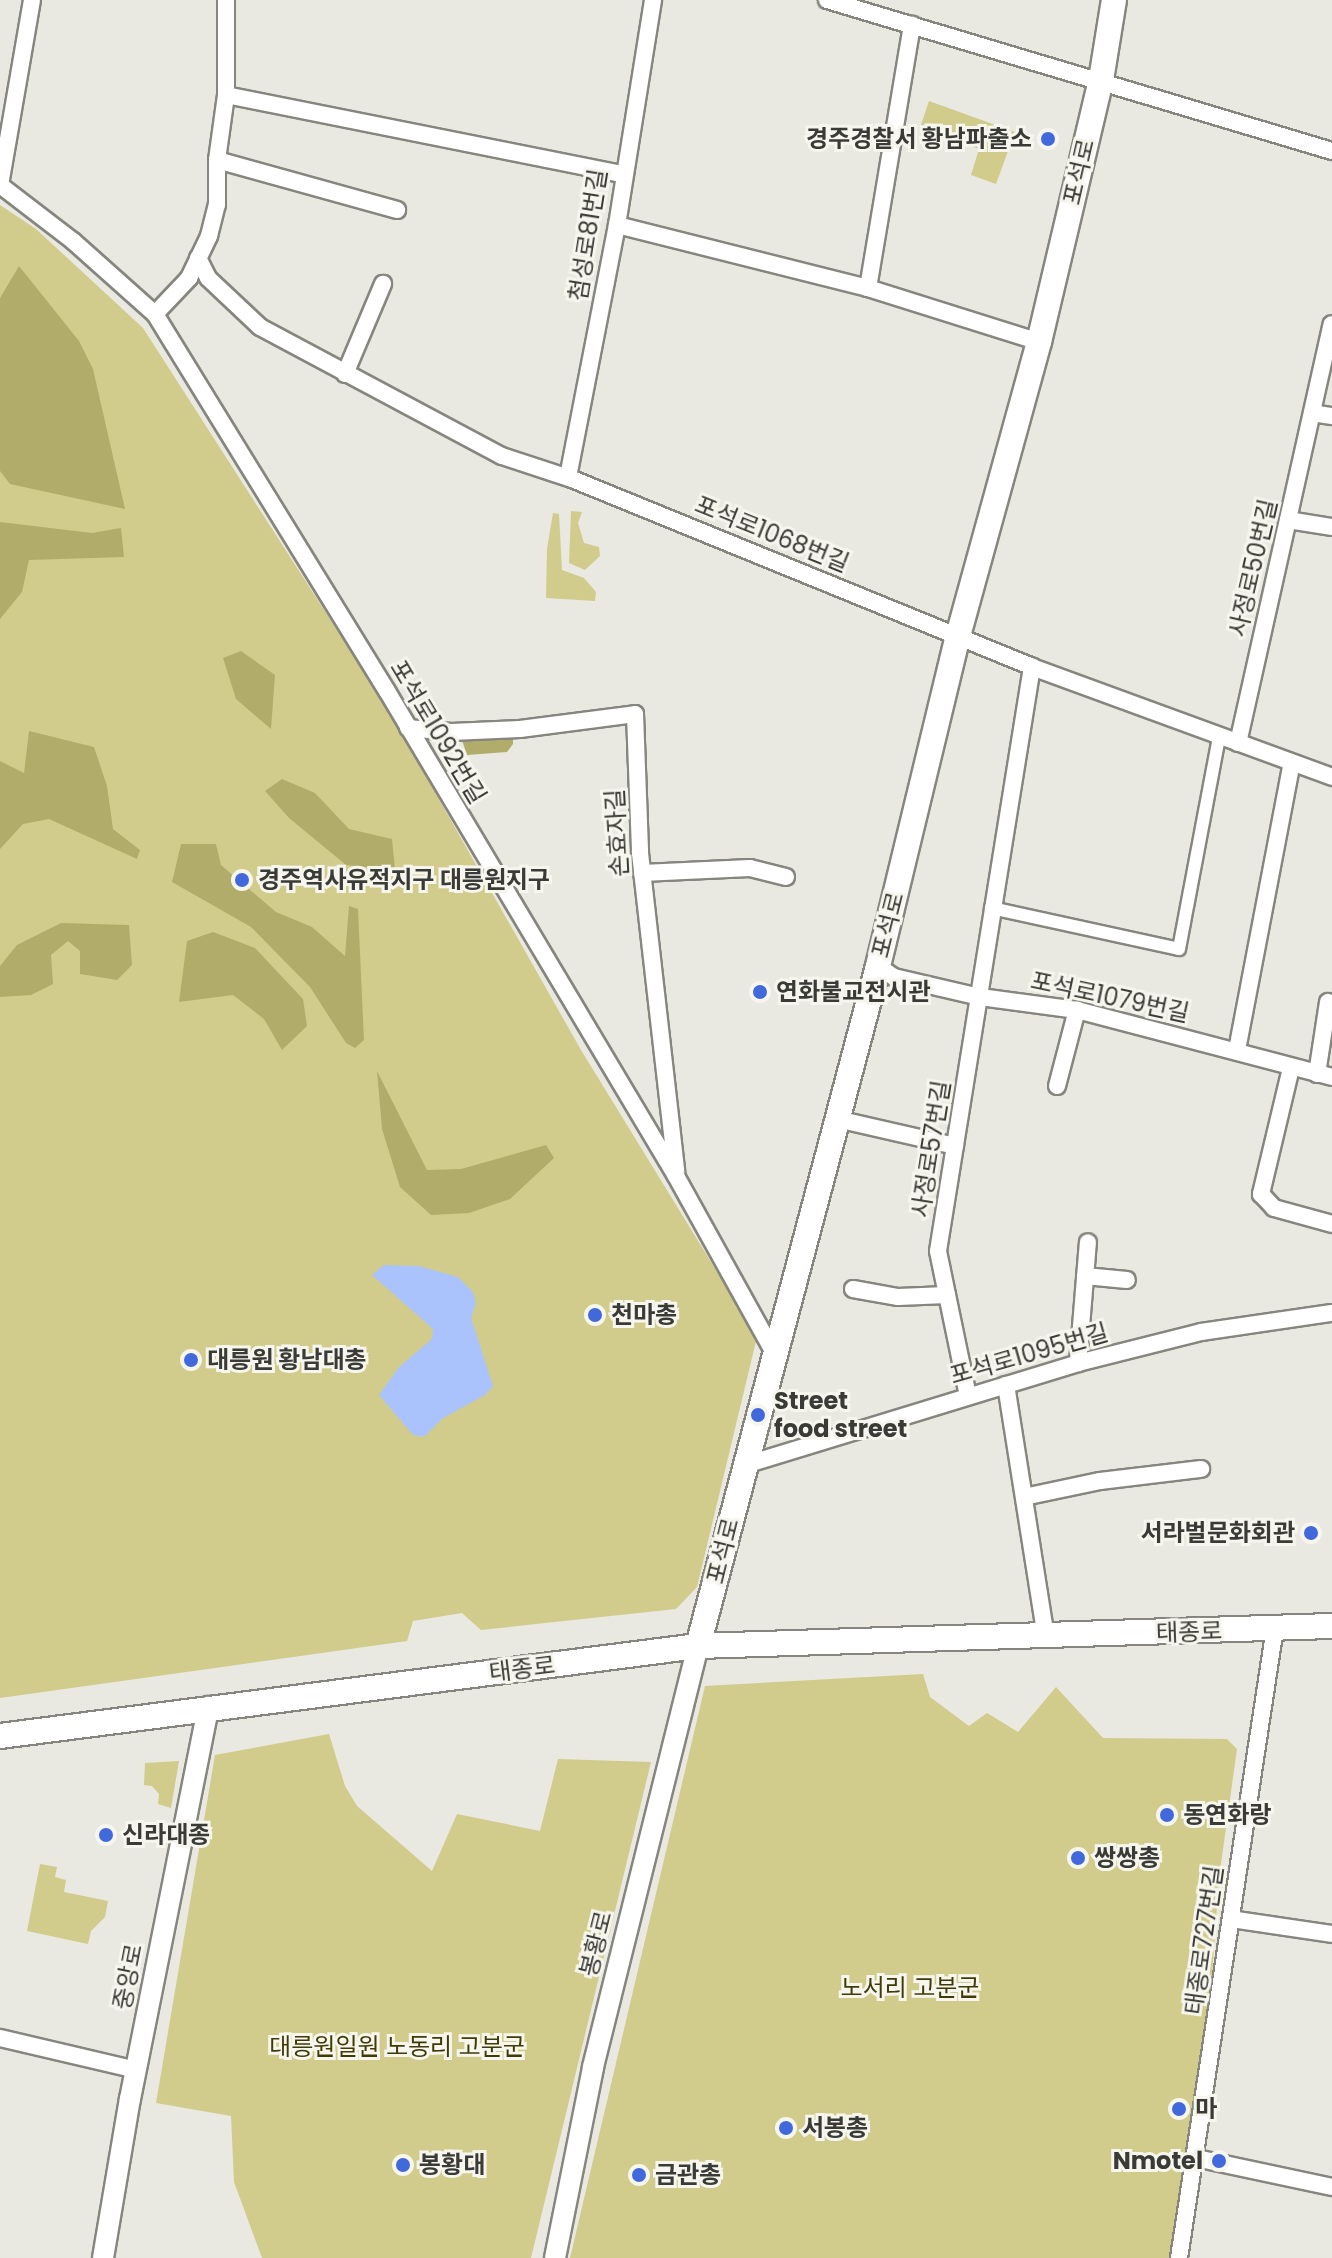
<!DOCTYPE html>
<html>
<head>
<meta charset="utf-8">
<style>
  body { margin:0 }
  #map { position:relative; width:1332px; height:2258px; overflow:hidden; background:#e9e8e1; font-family:Poppins,"Noto Sans KR",sans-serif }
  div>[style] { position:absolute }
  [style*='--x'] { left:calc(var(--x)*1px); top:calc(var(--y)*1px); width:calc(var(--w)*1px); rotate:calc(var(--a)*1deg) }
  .green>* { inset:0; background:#d1cc8b }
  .forest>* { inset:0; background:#b2ac6b }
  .water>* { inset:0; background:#aac3fc }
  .roads { filter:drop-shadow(2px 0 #86867f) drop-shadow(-2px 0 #86867f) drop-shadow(0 2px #86867f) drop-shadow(0 -2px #86867f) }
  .pedestrian>* { height:12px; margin:-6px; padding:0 6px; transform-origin:6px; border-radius:6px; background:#fff }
  .minor>* { height:16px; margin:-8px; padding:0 8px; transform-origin:8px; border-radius:8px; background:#fff }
  .tertiary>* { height:20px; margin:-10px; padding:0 10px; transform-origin:10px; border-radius:10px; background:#fff }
  .primary>* { height:24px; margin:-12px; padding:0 12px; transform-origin:12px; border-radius:12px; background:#fff }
  .dots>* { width:22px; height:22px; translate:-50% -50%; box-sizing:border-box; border:4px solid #f6f6ee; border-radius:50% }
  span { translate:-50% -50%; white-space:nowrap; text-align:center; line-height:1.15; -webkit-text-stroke:6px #f6f6ee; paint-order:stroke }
  .poi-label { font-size:24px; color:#3a3a37; font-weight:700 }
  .right { translate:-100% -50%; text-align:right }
  .left { translate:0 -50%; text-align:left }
  .street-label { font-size:24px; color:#3a3a37 }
  .park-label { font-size:24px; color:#403b05 }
</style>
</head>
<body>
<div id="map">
  <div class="green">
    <div style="clip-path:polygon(929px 101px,1015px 132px,996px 184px,971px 175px,979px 149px,920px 128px)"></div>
    <div style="clip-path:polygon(0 205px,36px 229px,143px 328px,389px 711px,581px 1050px,757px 1337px,697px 1587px,676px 1609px,481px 1630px,462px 1613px,413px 1621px,407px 1641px,0 1698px)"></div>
    <div style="clip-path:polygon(571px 511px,582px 512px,578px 523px,584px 543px,599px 547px,600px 556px,585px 570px,569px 563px)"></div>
    <div style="clip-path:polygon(553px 513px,559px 514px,562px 570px,584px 578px,596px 592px,595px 601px,546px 598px,547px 549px)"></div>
    <div style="clip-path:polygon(923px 1674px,930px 1697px,969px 1726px,987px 1713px,1018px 1732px,1056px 1687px,1103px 1738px,1227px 1739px,1237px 1749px,1219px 1878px,1207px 2046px,1171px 2258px,570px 2258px,705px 1686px)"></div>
    <div style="clip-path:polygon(329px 1734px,345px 1786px,357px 1806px,432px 1871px,457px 1814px,540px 1831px,558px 1759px,651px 1762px,531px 2258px,262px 2258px,234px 2182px,231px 2116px,156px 2103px,215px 1755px)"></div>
    <div style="clip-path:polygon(179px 1761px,171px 1808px,158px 1804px,159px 1794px,152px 1786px,144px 1785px,145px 1763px)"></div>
    <div style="clip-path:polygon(40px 1864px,57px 1867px,55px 1877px,66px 1880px,64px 1892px,108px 1901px,105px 1917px,91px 1931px,88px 1944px,27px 1931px)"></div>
  </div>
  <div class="forest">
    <div style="clip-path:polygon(19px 266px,79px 341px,93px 369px,125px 509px,10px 484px,0 471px,0 298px)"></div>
    <div style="clip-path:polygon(0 522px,92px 533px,121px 528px,124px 557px,29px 560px,22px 592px,0 619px)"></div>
    <div style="clip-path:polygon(241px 651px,275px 675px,271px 729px,236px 699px,223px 658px)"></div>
    <div style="clip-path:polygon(29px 731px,94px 747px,107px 786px,113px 829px,140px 850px,137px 859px,49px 819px,23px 824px,0 849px,0 761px,24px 773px)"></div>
    <div style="clip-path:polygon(513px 736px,513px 744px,507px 752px,467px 755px,462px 740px)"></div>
    <div style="clip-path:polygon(282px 779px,315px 793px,349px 829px,392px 839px,395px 870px,346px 865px,289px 818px,265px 791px)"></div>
    <div style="clip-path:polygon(181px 844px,216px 844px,221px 865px,276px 912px,312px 927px,345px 956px,349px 906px,358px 909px,364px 1040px,355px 1048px,346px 1043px,310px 987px,251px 927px,172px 882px)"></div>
    <div style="clip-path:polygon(61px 923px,129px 925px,132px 965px,117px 980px,80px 974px,80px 951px,68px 941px,51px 955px,53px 984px,31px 995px,0 997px,0 966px,17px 945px)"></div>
    <div style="clip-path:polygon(213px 932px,255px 948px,303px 999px,307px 1026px,282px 1050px,264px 1019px,233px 995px,179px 1002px,187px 941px)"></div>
    <div style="clip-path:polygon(377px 1071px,427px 1170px,461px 1169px,546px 1145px,554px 1158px,510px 1199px,469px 1213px,431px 1215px,400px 1187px,382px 1129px)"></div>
  </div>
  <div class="water">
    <div style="clip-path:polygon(384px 1265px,419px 1266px,458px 1277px,473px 1292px,476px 1303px,471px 1318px,493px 1386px,485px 1395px,443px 1418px,424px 1437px,413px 1435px,379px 1395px,399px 1367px,432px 1339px,433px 1329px,372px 1275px)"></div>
  </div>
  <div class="roads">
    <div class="pedestrian">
      <div style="--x:991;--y:908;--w:192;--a:12.3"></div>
      <div style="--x:1179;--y:949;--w:216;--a:-79.3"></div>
    </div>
    <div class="minor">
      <div style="--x:32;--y:0;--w:188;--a:99.8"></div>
      <div style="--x:0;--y:185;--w:92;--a:37.5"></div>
      <div style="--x:73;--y:241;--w:110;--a:41.7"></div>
      <div style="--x:155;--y:314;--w:443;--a:58.4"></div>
      <div style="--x:387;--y:691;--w:565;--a:59.21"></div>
      <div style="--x:676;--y:1176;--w:202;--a:61"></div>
      <div style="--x:827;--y:0;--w:527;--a:16.65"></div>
      <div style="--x:226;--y:95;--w:404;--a:11.3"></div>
      <div style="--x:217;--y:160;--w:187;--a:15.5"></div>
      <div style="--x:617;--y:225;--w:259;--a:14.1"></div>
      <div style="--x:868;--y:288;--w:179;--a:17.5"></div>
      <div style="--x:198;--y:258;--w:22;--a:63"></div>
      <div style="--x:208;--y:278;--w:71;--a:43.3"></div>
      <div style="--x:260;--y:327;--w:274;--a:28.1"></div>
      <div style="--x:502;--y:456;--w:74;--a:18.2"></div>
      <div style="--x:572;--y:479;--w:497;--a:22.2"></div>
      <div style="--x:1032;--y:667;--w:320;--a:20.1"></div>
      <div style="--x:868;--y:288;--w:267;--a:-80.5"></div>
      <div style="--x:155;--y:314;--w:50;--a:-46.6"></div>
      <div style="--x:189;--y:278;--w:47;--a:-64.5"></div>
      <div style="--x:209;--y:236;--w:32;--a:-76"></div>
      <div style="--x:217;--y:205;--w:45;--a:-90"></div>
      <div style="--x:217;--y:160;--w:66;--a:-82.1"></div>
      <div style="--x:226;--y:95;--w:95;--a:-90"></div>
      <div style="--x:345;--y:374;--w:98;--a:-67.1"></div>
      <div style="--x:1312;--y:413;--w:20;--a:9"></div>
      <div style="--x:568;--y:477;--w:257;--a:-79"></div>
      <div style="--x:617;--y:225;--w:228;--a:-80.9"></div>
      <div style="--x:1288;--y:520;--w:45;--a:9"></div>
      <div style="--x:408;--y:728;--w:43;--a:5.3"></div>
      <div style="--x:451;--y:732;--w:69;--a:-2.5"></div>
      <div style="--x:520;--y:729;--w:116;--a:-7.4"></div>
      <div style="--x:635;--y:714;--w:139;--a:87.9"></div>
      <div style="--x:640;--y:853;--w:320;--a:83.5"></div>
      <div style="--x:1238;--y:743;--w:429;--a:-77.4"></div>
      <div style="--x:642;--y:873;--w:108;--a:-2.7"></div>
      <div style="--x:750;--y:868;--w:37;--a:14"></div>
      <div style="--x:878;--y:966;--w:19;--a:35"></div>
      <div style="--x:894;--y:977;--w:88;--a:13.1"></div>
      <div style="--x:980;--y:997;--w:98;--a:7.6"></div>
      <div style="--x:1077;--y:1010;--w:264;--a:14.7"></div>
      <div style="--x:1237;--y:1050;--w:292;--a:-79.2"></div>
      <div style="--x:1291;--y:1068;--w:130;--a:103.4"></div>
      <div style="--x:1261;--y:1194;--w:19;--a:47"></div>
      <div style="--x:1274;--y:1208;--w:60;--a:15.4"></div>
      <div style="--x:1317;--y:1074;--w:73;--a:-81.3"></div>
      <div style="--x:1057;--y:1086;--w:79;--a:-75.3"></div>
      <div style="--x:837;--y:1119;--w:121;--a:12.9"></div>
      <div style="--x:1085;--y:1276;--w:42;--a:5.4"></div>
      <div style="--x:853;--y:1289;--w:46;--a:10.1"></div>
      <div style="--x:898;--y:1297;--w:49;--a:-2.3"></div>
      <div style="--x:1078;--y:1363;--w:121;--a:-85.3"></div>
      <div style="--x:1006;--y:1385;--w:255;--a:81"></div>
      <div style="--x:968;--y:1396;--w:148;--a:-101.7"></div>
      <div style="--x:938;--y:1251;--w:592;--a:-80.86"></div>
      <div style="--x:745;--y:1465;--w:348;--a:-17"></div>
      <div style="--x:1078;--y:1363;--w:127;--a:-14.1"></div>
      <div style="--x:1201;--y:1332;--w:132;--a:-8.3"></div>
      <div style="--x:1024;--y:1497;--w:78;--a:-11.9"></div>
      <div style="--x:1100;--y:1481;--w:102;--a:-6.8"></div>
      <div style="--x:1231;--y:1919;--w:102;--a:8.4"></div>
      <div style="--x:0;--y:2038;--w:140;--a:13.2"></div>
      <div style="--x:1196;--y:2158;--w:139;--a:12"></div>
      <div style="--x:1179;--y:2258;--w:637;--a:-81.34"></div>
    </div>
    <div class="tertiary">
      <div style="--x:103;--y:2258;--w:161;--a:-80.4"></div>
      <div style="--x:130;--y:2099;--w:400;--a:-78.7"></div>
      <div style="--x:555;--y:2258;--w:195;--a:-78.7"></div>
      <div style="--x:593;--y:2067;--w:434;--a:-76"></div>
    </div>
    <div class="primary">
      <div style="--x:698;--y:1646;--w:703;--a:-75.17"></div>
      <div style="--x:878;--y:966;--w:340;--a:-76.4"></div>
      <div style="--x:958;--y:636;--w:305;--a:-74.6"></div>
      <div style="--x:1039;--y:342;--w:269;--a:-76.7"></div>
      <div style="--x:1101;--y:80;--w:81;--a:-80.8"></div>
      <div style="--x:0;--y:1736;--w:704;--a:-7.35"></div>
      <div style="--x:698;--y:1646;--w:634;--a:-1.81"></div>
    </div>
  </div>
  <div class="dots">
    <div style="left:1048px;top:139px;background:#4269db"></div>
    <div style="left:242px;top:880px;background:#4269db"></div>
    <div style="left:760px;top:992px;background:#4269db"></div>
    <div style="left:595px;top:1315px;background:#4269db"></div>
    <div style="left:191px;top:1360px;background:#4269db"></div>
    <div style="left:758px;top:1415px;background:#4269db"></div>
    <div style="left:1311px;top:1533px;background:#4269db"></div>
    <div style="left:1167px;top:1815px;background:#4269db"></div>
    <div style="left:106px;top:1835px;background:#4269db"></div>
    <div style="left:1078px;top:1858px;background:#4269db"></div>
    <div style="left:1179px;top:2109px;background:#4269db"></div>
    <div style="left:786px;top:2128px;background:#4269db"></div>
    <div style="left:1219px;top:2161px;background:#4269db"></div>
    <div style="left:403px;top:2165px;background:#4269db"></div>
    <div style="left:639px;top:2175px;background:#4269db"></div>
  </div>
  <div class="poi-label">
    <span class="right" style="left:1032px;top:139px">경주경찰서 황남파출소</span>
    <span class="left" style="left:258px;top:880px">경주역사유적지구 대릉원지구</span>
    <span class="left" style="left:776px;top:992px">연화불교전시관</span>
    <span class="left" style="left:611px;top:1315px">천마총</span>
    <span class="left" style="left:207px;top:1360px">대릉원 황남대총</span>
    <span class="left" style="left:774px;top:1415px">Street<br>food street</span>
    <span class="right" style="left:1295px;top:1533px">서라벌문화회관</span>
    <span class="left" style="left:1183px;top:1815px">동연화랑</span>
    <span class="left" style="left:122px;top:1835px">신라대종</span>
    <span class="left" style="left:1094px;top:1858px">쌍쌍총</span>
    <span class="left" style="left:1195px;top:2109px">마</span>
    <span class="left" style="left:802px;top:2128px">서봉총</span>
    <span class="right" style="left:1203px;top:2161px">Nmotel</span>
    <span class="left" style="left:419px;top:2165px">봉황대</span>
    <span class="left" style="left:655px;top:2175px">금관총</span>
  </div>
  <div class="street-label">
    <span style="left:1079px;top:172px;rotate:-77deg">포석로</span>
    <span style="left:588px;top:235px;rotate:-81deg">첨성로81번길</span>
    <span style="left:772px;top:534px;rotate:22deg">포석로1068번길</span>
    <span style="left:1253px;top:568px;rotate:-77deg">사정로50번길</span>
    <span style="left:438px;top:732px;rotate:59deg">포석로1092번길</span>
    <span style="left:617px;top:833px;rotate:-93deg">손효자길</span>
    <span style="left:888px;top:925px;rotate:-76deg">포석로</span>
    <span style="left:1110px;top:997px;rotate:12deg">포석로1079번길</span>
    <span style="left:931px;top:1149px;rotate:-81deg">사정로57번길</span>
    <span style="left:1029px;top:1354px;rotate:-16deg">포석로1095번길</span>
    <span style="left:723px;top:1551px;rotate:-76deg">포석로</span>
    <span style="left:1189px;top:1632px;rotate:-2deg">태종로</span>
    <span style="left:522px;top:1669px;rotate:-7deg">태종로</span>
    <span style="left:1204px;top:1940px;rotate:-82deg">태종로727번길</span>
    <span style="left:596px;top:1944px;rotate:-76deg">봉황로</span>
    <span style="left:128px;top:1977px;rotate:-79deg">중앙로</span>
  </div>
  <div class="park-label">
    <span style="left:910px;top:1988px">노서리 고분군</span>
    <span style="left:397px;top:2047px">대릉원일원 노동리 고분군</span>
  </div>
</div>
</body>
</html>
